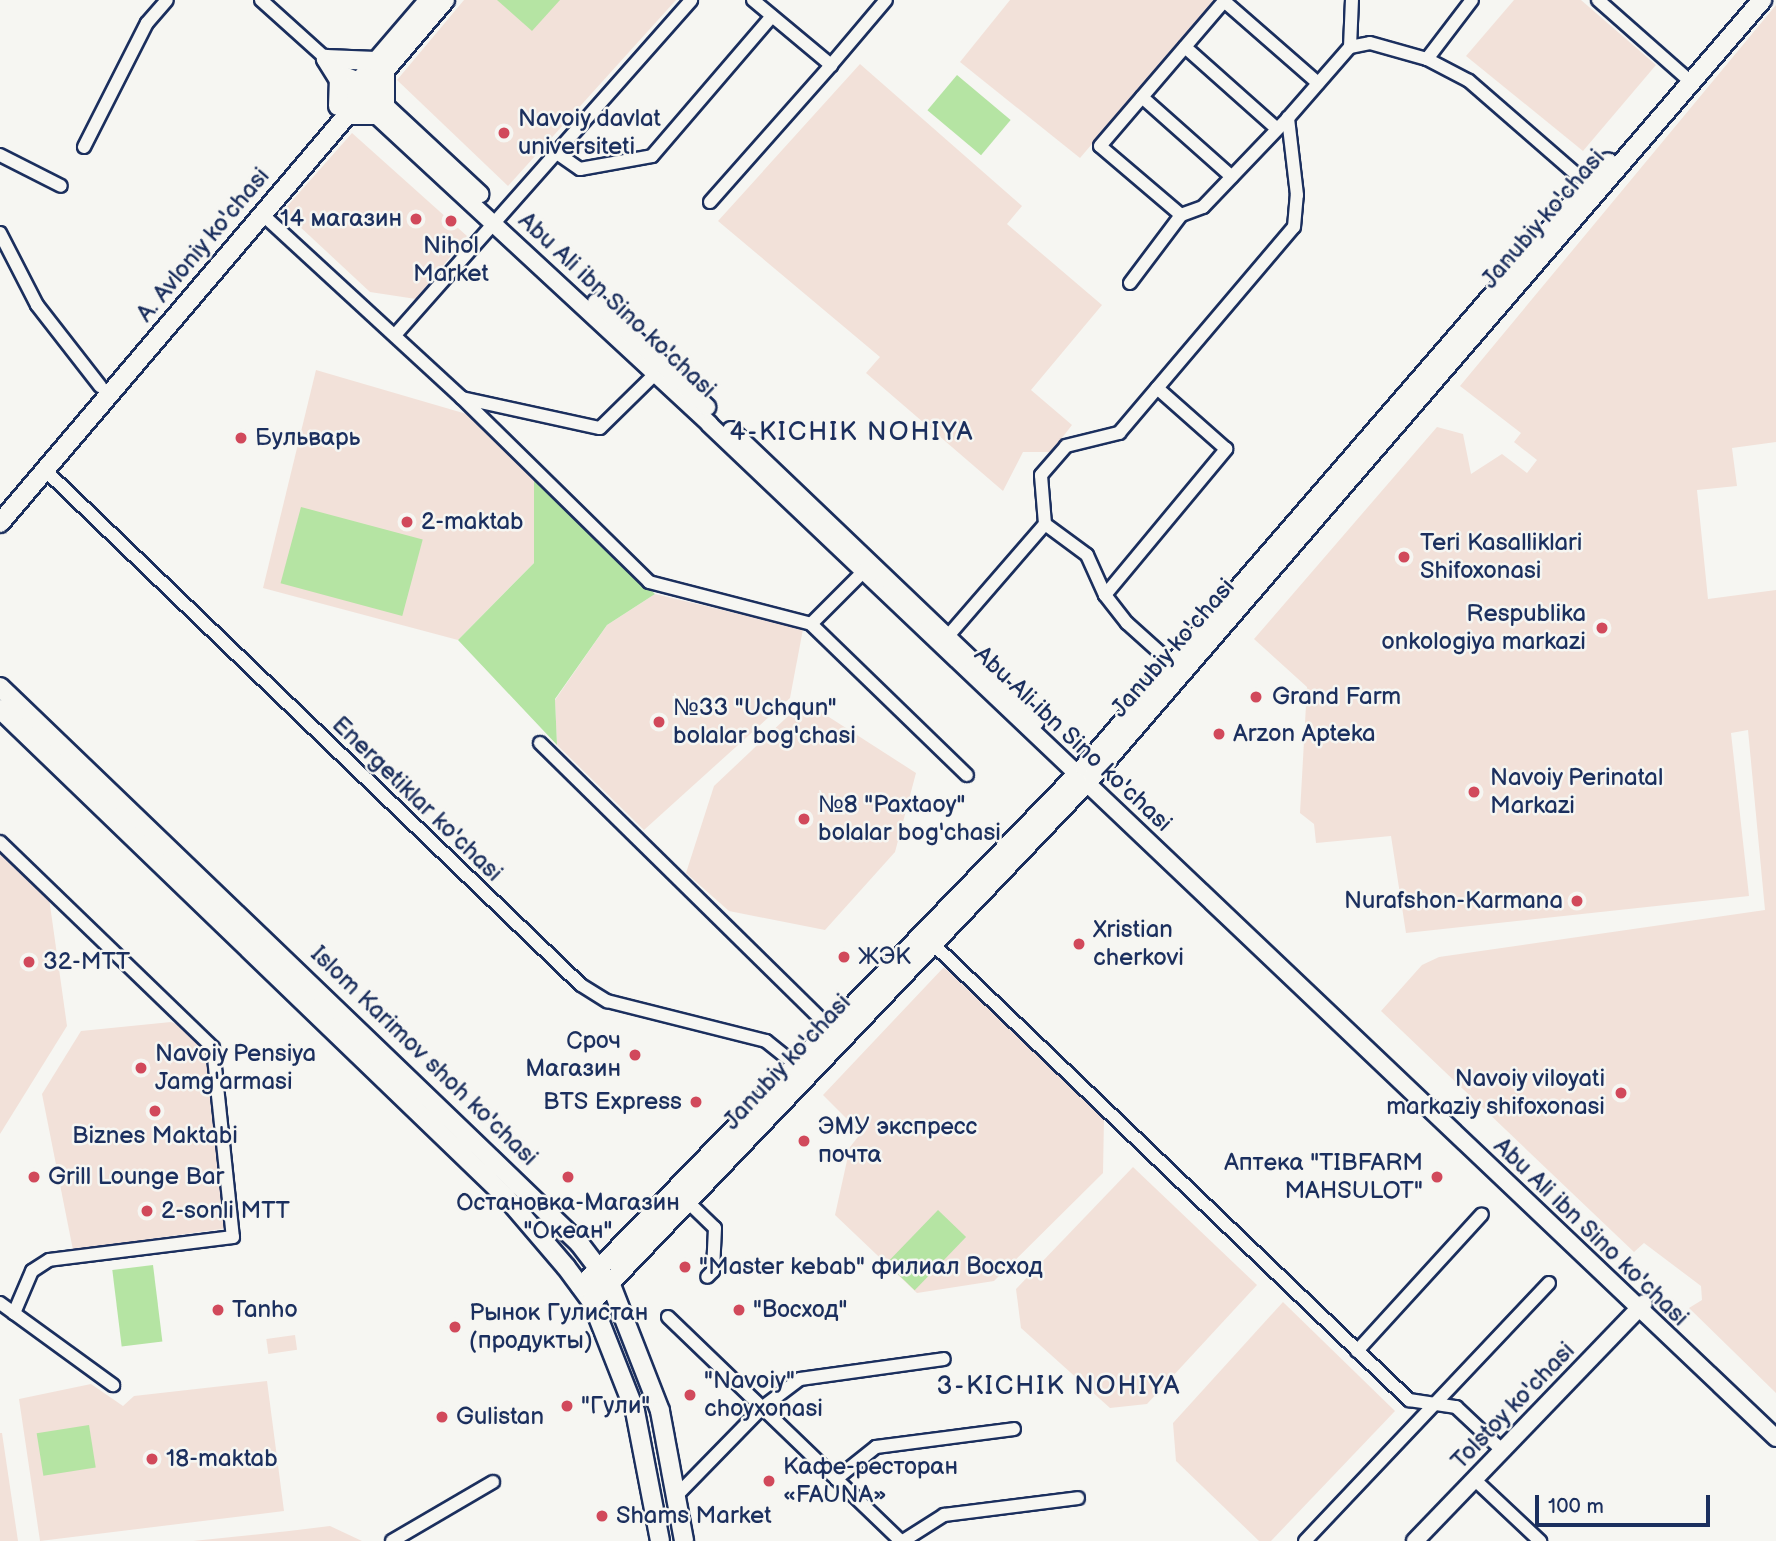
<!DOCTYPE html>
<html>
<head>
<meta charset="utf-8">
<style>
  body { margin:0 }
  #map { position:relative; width:1776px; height:1541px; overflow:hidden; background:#f6f6f2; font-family:"Balsamiq Sans",sans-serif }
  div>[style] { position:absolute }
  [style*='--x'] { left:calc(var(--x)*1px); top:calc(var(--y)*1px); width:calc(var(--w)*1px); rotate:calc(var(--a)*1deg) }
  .built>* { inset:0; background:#f2e1d9; transform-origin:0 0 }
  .green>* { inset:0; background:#b5e4a3; transform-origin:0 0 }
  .roads { filter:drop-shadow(2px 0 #1b2f5e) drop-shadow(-2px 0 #1b2f5e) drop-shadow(0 2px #1b2f5e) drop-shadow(0 -2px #1b2f5e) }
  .minor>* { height:12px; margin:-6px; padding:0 6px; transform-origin:6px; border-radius:6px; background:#f6f6f2 }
  .tertiary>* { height:16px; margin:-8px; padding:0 8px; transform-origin:8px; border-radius:8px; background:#f6f6f2 }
  .secondary>* { height:18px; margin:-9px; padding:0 9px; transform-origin:9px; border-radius:9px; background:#f6f6f2 }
  .dots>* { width:19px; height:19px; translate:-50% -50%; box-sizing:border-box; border:4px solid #f6f6f2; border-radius:50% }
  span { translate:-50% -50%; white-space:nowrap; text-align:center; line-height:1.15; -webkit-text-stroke:5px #f6f6f2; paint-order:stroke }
  .poi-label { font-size:24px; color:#1b2f5e }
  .left { translate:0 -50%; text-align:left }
  .right { translate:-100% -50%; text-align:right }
  .street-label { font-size:24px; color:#1b2f5e }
  .neighbourhood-label { font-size:26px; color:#1b2f5e; letter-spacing:2px }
  .scale { position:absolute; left:1535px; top:1495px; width:175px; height:32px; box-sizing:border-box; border:4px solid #1b2f5e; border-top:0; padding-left:9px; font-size:21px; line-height:24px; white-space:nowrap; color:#1b2f5e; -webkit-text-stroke:5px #f6f6f2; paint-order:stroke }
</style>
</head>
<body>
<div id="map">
  <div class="built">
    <div style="clip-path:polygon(464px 0,676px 0,508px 186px,397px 80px)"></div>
    <div style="clip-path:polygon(1010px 0,1215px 0,1080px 158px,960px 62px)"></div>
    <div style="clip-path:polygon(1514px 0,1581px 0,1656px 65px,1583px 151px,1466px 56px)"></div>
    <div style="clip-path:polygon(1776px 5px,1776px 442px,1732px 448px,1737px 486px,1697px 490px,1708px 599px,1776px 590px,1776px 1393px,1689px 1308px,1702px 1300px,1701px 1286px,1644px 1243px,1634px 1252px,1381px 1011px,1422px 965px,1439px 957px,1765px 910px,1748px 730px,1731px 733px,1749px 896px,1406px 933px,1391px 836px,1316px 843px,1314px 824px,1300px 813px,1307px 687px,1254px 639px,1437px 427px,1463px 434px,1471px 474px,1502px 454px,1527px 473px,1537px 460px,1514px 442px,1521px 433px,1460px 386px)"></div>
    <div style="clip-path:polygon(860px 64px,1022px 206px,1007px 224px,1102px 305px,1031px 390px,1072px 425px,1051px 452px,1023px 452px,1003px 491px,866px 373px,880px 357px,718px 221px)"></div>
    <div style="clip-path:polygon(352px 133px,467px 236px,416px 299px,370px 292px,283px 211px)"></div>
    <div style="clip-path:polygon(316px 370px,470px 415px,534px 480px,534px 563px,458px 640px,263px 588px)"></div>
    <div style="clip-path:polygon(655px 594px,803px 629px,790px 698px,644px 830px,557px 745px,555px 700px,607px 625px)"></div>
    <div style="clip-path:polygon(804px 701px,916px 773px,895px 852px,825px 930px,729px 911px,686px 873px,714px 786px)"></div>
    <div style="clip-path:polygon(0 854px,49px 898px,67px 1026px,0 1134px)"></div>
    <div style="clip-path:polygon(944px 967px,1104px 1117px,1103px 1173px,994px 1281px,917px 1293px,835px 1215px,850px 1147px,861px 1133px,823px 1095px)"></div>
    <div style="clip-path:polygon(171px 1022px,184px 1027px,207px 1055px,228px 1228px,73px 1250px,42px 1094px,81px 1031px)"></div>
    <div style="clip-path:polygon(1133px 1167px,1257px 1285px,1147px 1404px,1110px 1408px,1021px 1328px,1016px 1289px)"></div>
    <div style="clip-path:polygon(1283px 1302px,1395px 1411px,1271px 1541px,1259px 1541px,1176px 1461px,1173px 1423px)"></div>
    <div style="left:295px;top:1335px;width:15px;height:29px;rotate:82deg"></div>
    <div style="clip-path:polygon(267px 1381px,284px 1511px,40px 1541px,19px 1399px,91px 1384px,123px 1406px,134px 1396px)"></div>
    <div style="clip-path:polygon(0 1433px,2px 1433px,18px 1541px,0 1541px)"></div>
    <div style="clip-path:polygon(330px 1526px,362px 1541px,193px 1541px,289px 1531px)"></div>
  </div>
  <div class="green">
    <div style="clip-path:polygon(497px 0,560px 0,532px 31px)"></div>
    <div style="left:957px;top:75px;width:70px;height:46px;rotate:40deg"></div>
    <div style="clip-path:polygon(534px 480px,655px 594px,607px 625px,555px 699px,557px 745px,458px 640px,534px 563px)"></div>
    <div style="left:301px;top:507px;width:126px;height:79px;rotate:15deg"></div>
    <div style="left:938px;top:1210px;width:39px;height:74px;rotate:44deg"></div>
    <div style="left:153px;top:1265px;width:77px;height:41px;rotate:83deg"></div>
    <div style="left:89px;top:1425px;width:43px;height:53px;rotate:81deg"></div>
  </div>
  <div class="roads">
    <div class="minor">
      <div style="--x:261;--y:0;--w:94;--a:42"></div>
      <div style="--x:753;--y:0;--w:102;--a:39.8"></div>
      <div style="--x:831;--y:65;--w:85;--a:-49.8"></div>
      <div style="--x:1598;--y:0;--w:124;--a:41.4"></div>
      <div style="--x:1224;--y:1;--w:125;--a:41.1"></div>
      <div style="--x:1185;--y:47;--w:123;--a:41.7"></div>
      <div style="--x:1350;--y:47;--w:20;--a:-11"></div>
      <div style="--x:1370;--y:43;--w:59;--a:15.7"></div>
      <div style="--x:1427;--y:59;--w:47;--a:27.6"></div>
      <div style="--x:1469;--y:81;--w:163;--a:41"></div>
      <div style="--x:1350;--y:47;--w:47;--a:-87.6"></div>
      <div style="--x:1427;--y:59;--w:74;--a:-52.7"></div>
      <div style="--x:1142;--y:97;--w:120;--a:41.6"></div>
      <div style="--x:84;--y:147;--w:139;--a:-63.1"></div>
      <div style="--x:147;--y:23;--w:30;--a:-49"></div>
      <div style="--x:557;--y:153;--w:28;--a:35"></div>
      <div style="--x:580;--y:169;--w:73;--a:-10.2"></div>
      <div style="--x:652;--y:156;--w:184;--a:-49.4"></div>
      <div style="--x:0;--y:155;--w:68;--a:26.9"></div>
      <div style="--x:710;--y:202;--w:183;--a:-48.5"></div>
      <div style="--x:262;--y:214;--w:270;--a:42.6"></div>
      <div style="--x:461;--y:397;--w:264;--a:44.5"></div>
      <div style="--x:649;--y:582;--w:167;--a:14.5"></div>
      <div style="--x:1181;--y:215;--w:106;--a:-139.6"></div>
      <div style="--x:1100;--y:146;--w:192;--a:-49.4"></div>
      <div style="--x:0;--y:233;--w:81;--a:62.8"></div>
      <div style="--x:37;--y:305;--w:103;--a:52.1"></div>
      <div style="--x:1130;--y:283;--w:85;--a:-53.1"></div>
      <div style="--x:1181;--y:215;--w:23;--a:-20"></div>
      <div style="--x:1203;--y:207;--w:123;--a:-46.3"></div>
      <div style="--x:395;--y:335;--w:447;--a:-48.5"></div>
      <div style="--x:462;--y:398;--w:141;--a:12.3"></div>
      <div style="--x:600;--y:428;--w:86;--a:-44.5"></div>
      <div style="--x:45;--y:470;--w:743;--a:43.86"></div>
      <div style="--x:581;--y:985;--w:31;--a:32"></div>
      <div style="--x:607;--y:1001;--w:164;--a:14.1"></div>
      <div style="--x:766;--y:1041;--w:45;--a:38.7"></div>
      <div style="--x:1045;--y:524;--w:52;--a:36.4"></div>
      <div style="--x:1087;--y:555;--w:44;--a:65.8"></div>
      <div style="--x:1105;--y:595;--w:36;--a:52"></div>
      <div style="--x:1127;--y:623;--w:67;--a:42"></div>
      <div style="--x:869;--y:566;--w:82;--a:135"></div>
      <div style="--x:811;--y:624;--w:217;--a:44.1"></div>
      <div style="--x:1105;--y:595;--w:190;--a:-50.3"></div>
      <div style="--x:1226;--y:449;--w:92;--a:-138.5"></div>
      <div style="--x:948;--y:636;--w:148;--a:-49.1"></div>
      <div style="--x:1045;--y:524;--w:49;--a:-94.7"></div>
      <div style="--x:1041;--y:475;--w:38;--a:-49"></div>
      <div style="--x:1066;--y:446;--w:55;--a:-13.8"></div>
      <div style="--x:1119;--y:433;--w:270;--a:-49.7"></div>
      <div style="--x:1294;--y:227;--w:32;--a:-85"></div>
      <div style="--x:1297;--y:195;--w:78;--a:-96.7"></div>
      <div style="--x:1288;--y:118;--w:94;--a:-48.9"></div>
      <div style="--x:540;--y:743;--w:417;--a:44.5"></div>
      <div style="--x:0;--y:842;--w:296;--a:44"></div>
      <div style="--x:213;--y:1048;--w:190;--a:84"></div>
      <div style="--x:233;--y:1237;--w:185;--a:172.9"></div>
      <div style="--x:49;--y:1260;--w:20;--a:147"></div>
      <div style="--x:32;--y:1271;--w:46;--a:113.2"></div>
      <div style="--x:932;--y:943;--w:661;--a:43.77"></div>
      <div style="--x:1409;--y:1400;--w:48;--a:8.5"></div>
      <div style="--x:1456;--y:1407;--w:63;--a:43.1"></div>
      <div style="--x:688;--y:1202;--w:37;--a:44"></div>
      <div style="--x:715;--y:1228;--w:43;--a:92.7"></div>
      <div style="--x:713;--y:1271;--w:8;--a:135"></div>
      <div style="--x:0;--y:1303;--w:140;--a:36"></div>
      <div style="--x:668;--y:1317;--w:323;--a:43.9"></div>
      <div style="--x:1357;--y:1351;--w:185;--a:-47.6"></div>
      <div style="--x:836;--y:1479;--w:51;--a:-38.7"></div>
      <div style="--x:876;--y:1447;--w:139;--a:-7.4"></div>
      <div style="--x:1474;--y:1479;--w:91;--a:43.2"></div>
      <div style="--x:679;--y:1493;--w:120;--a:-45.7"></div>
      <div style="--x:763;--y:1407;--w:46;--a:-37.1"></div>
      <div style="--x:800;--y:1379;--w:145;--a:-7.9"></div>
      <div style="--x:392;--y:1541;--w:117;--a:-30.3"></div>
      <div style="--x:903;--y:1541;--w:49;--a:-32.4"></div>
      <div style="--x:944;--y:1515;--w:135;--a:-7.2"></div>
      <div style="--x:1305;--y:1541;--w:355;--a:-46.6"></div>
    </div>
    <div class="tertiary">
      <div style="--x:341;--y:74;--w:19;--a:21"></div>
      <div style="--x:359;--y:81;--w:166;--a:43"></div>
      <div style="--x:350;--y:91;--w:490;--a:42.8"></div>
      <div style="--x:709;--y:424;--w:1472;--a:43.54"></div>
      <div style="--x:596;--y:302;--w:153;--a:43.4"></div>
      <div style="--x:731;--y:430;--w:422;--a:43.7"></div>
      <div style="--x:1415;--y:1541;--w:330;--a:-46.1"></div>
    </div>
    <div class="secondary">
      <div style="--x:342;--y:101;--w:133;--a:-49.3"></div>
      <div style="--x:385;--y:105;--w:35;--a:-90"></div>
      <div style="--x:338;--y:106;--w:26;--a:-88"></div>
      <div style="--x:339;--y:80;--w:25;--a:-122"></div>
      <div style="--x:326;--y:59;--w:50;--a:2.3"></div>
      <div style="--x:345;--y:115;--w:32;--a:0"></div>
      <div style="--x:0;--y:523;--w:687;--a:-49.61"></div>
      <div style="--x:0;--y:687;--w:803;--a:43.84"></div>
      <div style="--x:579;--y:1243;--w:53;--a:52.7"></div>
      <div style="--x:611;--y:1285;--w:135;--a:68.7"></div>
      <div style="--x:660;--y:1411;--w:132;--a:79.5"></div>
      <div style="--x:0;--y:709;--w:703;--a:43.96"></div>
      <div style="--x:506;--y:1197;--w:92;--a:49.4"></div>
      <div style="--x:566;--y:1267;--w:44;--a:53.4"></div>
      <div style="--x:592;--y:1302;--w:117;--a:68.5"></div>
      <div style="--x:635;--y:1411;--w:132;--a:79.1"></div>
      <div style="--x:581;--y:1287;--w:723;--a:-45.95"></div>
      <div style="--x:1084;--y:767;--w:800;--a:-49.1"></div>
      <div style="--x:592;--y:1302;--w:726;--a:-46.39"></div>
      <div style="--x:1093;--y:776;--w:1025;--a:-49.23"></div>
    </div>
  </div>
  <div class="dots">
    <div style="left:504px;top:133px;background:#d1495b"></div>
    <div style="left:416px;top:219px;background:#d1495b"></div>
    <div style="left:451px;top:221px;background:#d1495b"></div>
    <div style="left:241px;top:438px;background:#d1495b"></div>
    <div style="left:407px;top:522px;background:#d1495b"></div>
    <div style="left:1404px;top:557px;background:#d1495b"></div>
    <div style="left:1602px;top:628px;background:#d1495b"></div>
    <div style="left:1256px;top:697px;background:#d1495b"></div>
    <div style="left:659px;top:722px;background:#d1495b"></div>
    <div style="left:1219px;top:734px;background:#d1495b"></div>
    <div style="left:1474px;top:792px;background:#d1495b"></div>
    <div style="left:804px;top:819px;background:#d1495b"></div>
    <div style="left:1577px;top:901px;background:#d1495b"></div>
    <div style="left:1079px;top:944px;background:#d1495b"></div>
    <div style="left:844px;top:957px;background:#d1495b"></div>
    <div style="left:29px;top:962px;background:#d1495b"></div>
    <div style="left:635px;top:1055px;background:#d1495b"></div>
    <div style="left:141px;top:1068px;background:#d1495b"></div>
    <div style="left:1621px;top:1093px;background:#d1495b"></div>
    <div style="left:696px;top:1102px;background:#d1495b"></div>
    <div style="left:155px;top:1111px;background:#d1495b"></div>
    <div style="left:804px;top:1141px;background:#d1495b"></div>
    <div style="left:34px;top:1177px;background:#d1495b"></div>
    <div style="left:568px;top:1177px;background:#d1495b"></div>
    <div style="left:1437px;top:1177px;background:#d1495b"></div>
    <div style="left:147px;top:1211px;background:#d1495b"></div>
    <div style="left:685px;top:1267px;background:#d1495b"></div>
    <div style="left:218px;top:1310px;background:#d1495b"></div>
    <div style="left:739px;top:1310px;background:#d1495b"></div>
    <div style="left:455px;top:1327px;background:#d1495b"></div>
    <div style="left:690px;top:1395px;background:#d1495b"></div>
    <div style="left:567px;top:1406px;background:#d1495b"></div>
    <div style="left:442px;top:1417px;background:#d1495b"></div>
    <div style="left:152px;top:1459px;background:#d1495b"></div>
    <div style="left:769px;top:1481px;background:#d1495b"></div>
    <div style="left:602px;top:1516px;background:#d1495b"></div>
  </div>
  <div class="poi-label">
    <span class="left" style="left:518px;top:133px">Navoiy davlat<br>universiteti</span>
    <span class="right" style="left:402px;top:219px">14 магазин</span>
    <span style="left:451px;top:260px">Nihol<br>Market</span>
    <span class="left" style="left:255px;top:438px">Бульварь</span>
    <span class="left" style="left:421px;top:522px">2-maktab</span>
    <span class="left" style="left:1420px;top:557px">Teri Kasalliklari<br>Shifoxonasi</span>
    <span class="right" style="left:1586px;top:628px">Respublika<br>onkologiya markazi</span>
    <span class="left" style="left:1272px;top:697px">Grand Farm</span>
    <span class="left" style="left:673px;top:722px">№33 "Uchqun"<br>bolalar bog'chasi</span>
    <span class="left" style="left:1233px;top:734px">Arzon Apteka</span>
    <span class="left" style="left:1490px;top:792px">Navoiy Perinatal<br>Markazi</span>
    <span class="left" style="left:818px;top:819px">№8 "Paxtaoy"<br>bolalar bog'chasi</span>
    <span class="right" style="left:1563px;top:901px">Nurafshon-Karmana</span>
    <span class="left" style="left:1093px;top:944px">Xristian<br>cherkovi</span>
    <span class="left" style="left:858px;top:957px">ЖЭК</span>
    <span class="left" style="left:43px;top:962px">32-MTT</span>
    <span class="right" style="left:621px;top:1055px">Сроч<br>Магазин</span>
    <span class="left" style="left:155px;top:1068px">Navoiy Pensiya<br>Jamg'armasi</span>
    <span class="right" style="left:1605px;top:1093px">Navoiy viloyati<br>markaziy shifoxonasi</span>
    <span class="right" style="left:682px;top:1102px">BTS Express</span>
    <span class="left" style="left:818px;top:1141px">ЭМУ экспресс<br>почта</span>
    <span style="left:155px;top:1136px">Biznes Maktabi</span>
    <span class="right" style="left:1423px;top:1177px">Аптека "TIBFARM<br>MAHSULOT"</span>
    <span class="left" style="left:48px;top:1177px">Grill Lounge Bar</span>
    <span style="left:568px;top:1217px">Остановка-Магазин<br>"Океан"</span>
    <span class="left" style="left:161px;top:1211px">2-sonli MTT</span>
    <span class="left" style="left:699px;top:1267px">"Master kebab" филиал Восход</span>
    <span class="left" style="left:232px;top:1310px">Tanho</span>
    <span class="left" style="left:753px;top:1310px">"Восход"</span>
    <span class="left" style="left:469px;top:1327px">Рынок Гулистан<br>(продукты)</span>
    <span class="left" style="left:704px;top:1395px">"Navoiy"<br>choyxonasi</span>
    <span class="left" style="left:581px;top:1406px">"Гули"</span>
    <span class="left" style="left:456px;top:1417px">Gulistan</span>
    <span class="left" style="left:166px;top:1459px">18-maktab</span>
    <span class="left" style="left:783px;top:1481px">Кафе-ресторан<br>«FAUNA»</span>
    <span class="left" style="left:616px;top:1516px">Shams Market</span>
  </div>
  <div class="street-label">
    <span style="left:1543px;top:219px;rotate:-49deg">Janubiy ko'chasi</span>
    <span style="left:203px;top:245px;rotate:-50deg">A. Avloniy ko'chasi</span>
    <span style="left:617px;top:305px;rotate:43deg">Abu Ali ibn Sino ko'chasi</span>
    <span style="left:1173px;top:648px;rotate:-49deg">Janubiy ko'chasi</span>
    <span style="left:1073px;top:739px;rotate:43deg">Abu Ali ibn Sino ko'chasi</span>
    <span style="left:417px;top:799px;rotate:44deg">Energetiklar ko'chasi</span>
    <span style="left:424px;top:1056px;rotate:44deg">Islom Karimov shoh ko'chasi</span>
    <span style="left:787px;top:1062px;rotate:-47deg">Janubiy ko'chasi</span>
    <span style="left:1591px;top:1232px;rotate:44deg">Abu Ali ibn Sino ko'chasi</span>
    <span style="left:1513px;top:1406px;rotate:-46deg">Tolstoy ko'chasi</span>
  </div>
  <div class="neighbourhood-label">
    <span style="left:852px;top:433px">4-KICHIK NOHIYA</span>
    <span style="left:1059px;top:1387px">3-KICHIK NOHIYA</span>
  </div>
  <div class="scale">100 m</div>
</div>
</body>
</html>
